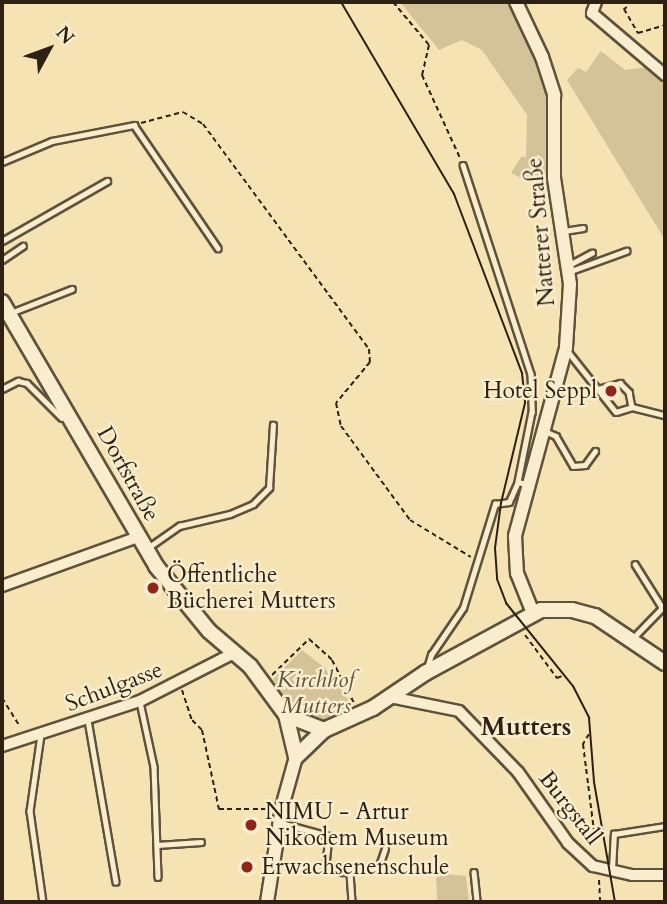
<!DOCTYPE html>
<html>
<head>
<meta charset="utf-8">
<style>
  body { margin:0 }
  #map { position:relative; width:667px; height:904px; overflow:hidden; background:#f6e3b4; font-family:Cardo,serif }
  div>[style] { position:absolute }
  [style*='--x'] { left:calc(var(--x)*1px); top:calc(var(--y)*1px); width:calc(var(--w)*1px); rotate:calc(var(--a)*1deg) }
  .green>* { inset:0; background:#d4c299 }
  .path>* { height:2px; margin-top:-1px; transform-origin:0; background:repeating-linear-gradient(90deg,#2d2113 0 5px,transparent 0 8.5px) }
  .roads { filter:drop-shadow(2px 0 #5f523b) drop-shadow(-2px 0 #5f523b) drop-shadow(0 2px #5f523b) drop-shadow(0 -2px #5f523b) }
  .service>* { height:4.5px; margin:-2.25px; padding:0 2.25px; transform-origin:2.25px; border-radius:2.25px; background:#f9edce }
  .minor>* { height:10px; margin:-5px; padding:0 5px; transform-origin:5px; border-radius:5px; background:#f9edce }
  .tertiary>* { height:12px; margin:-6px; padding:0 6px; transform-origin:6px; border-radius:6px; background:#f9edce }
  .secondary>* { height:14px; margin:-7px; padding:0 7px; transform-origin:7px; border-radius:7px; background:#f9edce }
  .tram>* { height:2px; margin:-1px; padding:0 1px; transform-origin:1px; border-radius:1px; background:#2d2113 }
  .dots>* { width:19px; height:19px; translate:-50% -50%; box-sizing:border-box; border:4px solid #f9edce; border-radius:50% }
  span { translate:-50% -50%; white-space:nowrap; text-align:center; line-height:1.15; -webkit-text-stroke:5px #f9edce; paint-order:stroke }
  .street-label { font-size:23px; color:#2d2113 }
  .poi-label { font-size:23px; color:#2d2113 }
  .right { translate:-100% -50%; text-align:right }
  .left { translate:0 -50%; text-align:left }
  .park-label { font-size:23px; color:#5f513b; font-style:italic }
  .quarter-label { font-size:26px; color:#2d2113; font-weight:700 }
  .frame { position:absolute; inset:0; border:4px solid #2d2113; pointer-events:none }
  .north { position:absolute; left:14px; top:14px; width:70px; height:70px; -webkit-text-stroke:5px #f9edce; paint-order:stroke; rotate:49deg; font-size:19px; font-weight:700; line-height:28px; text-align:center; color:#2d2113 }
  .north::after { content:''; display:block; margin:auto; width:24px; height:32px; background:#2d2113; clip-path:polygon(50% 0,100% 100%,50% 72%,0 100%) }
</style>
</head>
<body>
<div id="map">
  <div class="green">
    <div style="clip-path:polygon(400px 2px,510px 2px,546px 88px,548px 191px,511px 173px,521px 157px,526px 157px,527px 115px,482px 50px,462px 40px,439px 50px)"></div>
    <div style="clip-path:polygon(601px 51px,625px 70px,654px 66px,665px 80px,665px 240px,567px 80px,578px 68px,586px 72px)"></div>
    <div style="clip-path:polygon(302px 650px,334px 675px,354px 711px,331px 721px,318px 720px,289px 702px,273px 679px)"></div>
    <div style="clip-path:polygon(436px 873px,466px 876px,469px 902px,437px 902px)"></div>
  </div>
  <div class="path">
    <div style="--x:393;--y:2;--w:56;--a:50.1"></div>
    <div style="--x:429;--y:45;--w:31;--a:103"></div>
    <div style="--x:422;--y:75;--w:91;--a:65.4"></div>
    <div style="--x:627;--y:7;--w:4;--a:146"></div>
    <div style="--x:624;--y:9;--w:28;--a:60"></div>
    <div style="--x:638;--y:33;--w:26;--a:-16"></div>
    <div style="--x:665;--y:24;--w:12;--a:90"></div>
    <div style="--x:141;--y:123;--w:43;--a:-14.7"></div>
    <div style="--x:183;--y:112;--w:23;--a:31"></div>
    <div style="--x:203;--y:124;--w:280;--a:53.6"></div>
    <div style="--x:369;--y:349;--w:13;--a:86"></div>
    <div style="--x:370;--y:362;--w:53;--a:129.7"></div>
    <div style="--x:336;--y:403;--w:24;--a:78"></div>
    <div style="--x:341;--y:426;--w:117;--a:53.7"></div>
    <div style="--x:410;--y:520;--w:71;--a:31.2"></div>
    <div style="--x:525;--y:635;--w:54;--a:53.3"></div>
    <div style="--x:557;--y:678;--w:5;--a:-22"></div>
    <div style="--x:272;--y:675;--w:52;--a:-44.2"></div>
    <div style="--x:309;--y:639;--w:31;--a:42"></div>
    <div style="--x:332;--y:660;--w:48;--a:62.9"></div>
    <div style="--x:182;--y:690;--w:32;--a:72"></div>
    <div style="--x:192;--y:720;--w:14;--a:45"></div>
    <div style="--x:202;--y:730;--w:81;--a:77.9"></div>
    <div style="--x:219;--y:809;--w:50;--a:0"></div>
    <div style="--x:2;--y:698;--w:34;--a:58"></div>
    <div style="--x:589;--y:734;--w:12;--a:121"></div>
    <div style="--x:583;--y:744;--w:96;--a:82.8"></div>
    <div style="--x:595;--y:839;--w:10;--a:119"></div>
    <div style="--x:599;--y:880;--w:22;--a:87"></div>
  </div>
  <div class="roads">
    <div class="service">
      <div style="--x:2;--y:162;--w:54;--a:-22.8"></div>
      <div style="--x:52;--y:141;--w:84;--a:-11"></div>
      <div style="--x:134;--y:125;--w:149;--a:55.7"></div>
      <div style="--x:463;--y:165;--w:220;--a:72"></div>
      <div style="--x:531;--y:374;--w:38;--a:88"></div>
      <div style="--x:532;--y:412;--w:71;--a:101.3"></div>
      <div style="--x:518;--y:482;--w:8;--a:14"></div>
      <div style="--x:564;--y:231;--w:19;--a:-9"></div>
      <div style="--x:2;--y:241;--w:121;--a:-29.7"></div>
      <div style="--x:2;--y:260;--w:25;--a:-34"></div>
      <div style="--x:569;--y:265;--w:26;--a:-28"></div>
      <div style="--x:571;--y:271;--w:59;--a:-20"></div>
      <div style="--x:13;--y:312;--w:63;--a:-21.3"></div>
      <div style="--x:566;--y:349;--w:80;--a:51.6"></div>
      <div style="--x:616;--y:412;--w:17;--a:-17"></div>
      <div style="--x:632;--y:407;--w:34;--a:14"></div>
      <div style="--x:2;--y:389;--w:18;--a:-27"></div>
      <div style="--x:18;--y:381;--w:9;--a:13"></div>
      <div style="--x:27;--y:383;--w:49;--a:45"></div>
      <div style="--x:598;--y:389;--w:23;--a:-15"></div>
      <div style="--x:620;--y:383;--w:13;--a:45"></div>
      <div style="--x:629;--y:392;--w:15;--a:79"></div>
      <div style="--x:547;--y:432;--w:10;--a:24"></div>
      <div style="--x:556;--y:436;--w:34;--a:60"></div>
      <div style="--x:573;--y:466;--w:12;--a:-5"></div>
      <div style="--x:585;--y:465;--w:17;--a:-54"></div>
      <div style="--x:149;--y:547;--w:37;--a:-35"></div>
      <div style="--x:179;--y:526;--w:52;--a:-13.2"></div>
      <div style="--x:230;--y:514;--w:25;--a:-23"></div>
      <div style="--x:253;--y:504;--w:23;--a:-45"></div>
      <div style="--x:269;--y:488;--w:63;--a:-86.4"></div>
      <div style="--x:632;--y:639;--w:43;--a:-45.9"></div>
      <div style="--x:662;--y:608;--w:51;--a:-122.1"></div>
      <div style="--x:427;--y:668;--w:14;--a:-73"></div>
      <div style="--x:431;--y:655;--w:57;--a:-55.8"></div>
      <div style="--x:463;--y:608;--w:109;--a:-72.9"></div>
      <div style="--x:495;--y:504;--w:14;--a:-8"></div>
      <div style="--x:509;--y:502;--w:22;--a:-66"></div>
      <div style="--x:140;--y:702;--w:66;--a:77.8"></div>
      <div style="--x:154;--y:767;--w:110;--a:87.9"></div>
      <div style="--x:88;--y:720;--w:164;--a:80.2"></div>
      <div style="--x:41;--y:735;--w:77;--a:98.2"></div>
      <div style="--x:30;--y:811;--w:92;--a:81.9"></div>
      <div style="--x:281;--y:823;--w:50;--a:15.2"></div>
      <div style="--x:329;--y:836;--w:28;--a:96"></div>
      <div style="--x:326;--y:864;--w:18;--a:27"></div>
      <div style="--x:342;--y:872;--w:37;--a:-9"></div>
      <div style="--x:379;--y:866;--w:18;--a:-71"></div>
      <div style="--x:157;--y:845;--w:44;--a:-3.9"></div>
      <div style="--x:612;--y:870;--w:36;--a:-87"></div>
      <div style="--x:614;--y:834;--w:52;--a:-8.9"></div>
      <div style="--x:474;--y:872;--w:30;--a:84"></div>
      <div style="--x:350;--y:873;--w:29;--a:86"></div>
    </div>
    <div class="minor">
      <div style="--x:596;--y:2;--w:12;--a:110"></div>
      <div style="--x:592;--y:13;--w:96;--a:40.3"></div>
      <div style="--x:2;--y:586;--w:145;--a:-19.8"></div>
      <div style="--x:390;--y:697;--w:70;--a:11.5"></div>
      <div style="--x:459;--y:711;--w:85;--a:46"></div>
      <div style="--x:518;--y:772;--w:87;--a:54.8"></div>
      <div style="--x:568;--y:843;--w:34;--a:43"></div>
      <div style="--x:593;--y:866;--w:40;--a:13"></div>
      <div style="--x:632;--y:875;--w:33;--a:0"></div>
      <div style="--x:2;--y:746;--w:145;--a:-18.1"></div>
      <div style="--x:140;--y:701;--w:106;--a:-27.1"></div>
    </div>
    <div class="tertiary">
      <div style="--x:516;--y:2;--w:61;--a:64.7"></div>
      <div style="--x:542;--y:57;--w:40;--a:72"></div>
      <div style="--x:554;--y:95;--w:83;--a:90"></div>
      <div style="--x:554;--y:178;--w:107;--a:81.4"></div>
      <div style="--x:570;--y:284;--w:64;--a:93.6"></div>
      <div style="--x:566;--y:348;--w:195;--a:105.2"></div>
      <div style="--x:515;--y:536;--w:37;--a:87"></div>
      <div style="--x:517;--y:573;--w:43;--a:68.2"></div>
      <div style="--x:267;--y:902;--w:96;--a:-81"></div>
      <div style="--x:282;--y:807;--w:52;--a:-74.4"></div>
    </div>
    <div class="secondary">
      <div style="--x:2;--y:302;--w:306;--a:59.7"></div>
      <div style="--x:156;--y:566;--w:84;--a:50.8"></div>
      <div style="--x:209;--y:631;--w:54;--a:40.5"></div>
      <div style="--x:250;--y:666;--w:61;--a:53.7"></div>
      <div style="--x:286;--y:715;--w:43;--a:76.6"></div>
      <div style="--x:286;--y:715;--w:41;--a:21.5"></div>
      <div style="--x:296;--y:757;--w:39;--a:-44"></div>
      <div style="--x:324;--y:730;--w:54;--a:-24.2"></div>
      <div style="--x:373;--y:708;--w:63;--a:-33.9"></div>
      <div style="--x:425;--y:673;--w:132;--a:-28.5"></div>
      <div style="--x:541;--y:610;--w:31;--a:0"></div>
      <div style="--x:572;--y:610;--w:24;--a:15"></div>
      <div style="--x:595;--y:616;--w:84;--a:33.9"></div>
    </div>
  </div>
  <div class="tram">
    <div style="--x:341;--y:2;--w:223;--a:59.5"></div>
    <div style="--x:454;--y:194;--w:191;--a:69.2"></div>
    <div style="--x:522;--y:373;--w:30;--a:84"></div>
    <div style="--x:525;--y:403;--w:103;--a:103.5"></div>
    <div style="--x:501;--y:503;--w:45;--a:97.6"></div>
    <div style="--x:495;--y:548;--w:31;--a:86"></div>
    <div style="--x:497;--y:579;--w:26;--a:69"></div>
    <div style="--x:506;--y:603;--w:107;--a:51.1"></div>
    <div style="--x:573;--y:686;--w:36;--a:63"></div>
    <div style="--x:589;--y:718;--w:64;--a:85.5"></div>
    <div style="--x:594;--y:782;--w:122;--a:80.1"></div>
  </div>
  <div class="dots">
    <div style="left:611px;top:391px;background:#8f2418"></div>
    <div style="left:153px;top:588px;background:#8f2418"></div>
    <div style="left:251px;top:825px;background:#8f2418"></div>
    <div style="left:247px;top:867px;background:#8f2418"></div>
  </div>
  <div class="street-label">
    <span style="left:541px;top:232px;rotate:-95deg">Natterer Straße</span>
    <span style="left:128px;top:474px;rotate:61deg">Dorfstraße</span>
    <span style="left:114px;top:687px;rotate:-21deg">Schulgasse</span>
    <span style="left:570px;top:808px;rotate:52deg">Burgstall</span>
  </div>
  <div class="poi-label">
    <span class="right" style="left:597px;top:391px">Hotel Seppl</span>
    <span class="left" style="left:167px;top:588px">Öffentliche<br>Bücherei Mutters</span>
    <span class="left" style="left:265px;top:825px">NIMU - Artur<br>Nikodem Museum</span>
    <span class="left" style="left:261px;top:867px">Erwachsenenschule</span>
  </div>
  <div class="park-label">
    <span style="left:316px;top:693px">Kirchhof<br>Mutters</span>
  </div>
  <div class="quarter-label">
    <span style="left:526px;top:727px">Mutters</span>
  </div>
  <div class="frame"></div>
  <div class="north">N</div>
</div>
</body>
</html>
